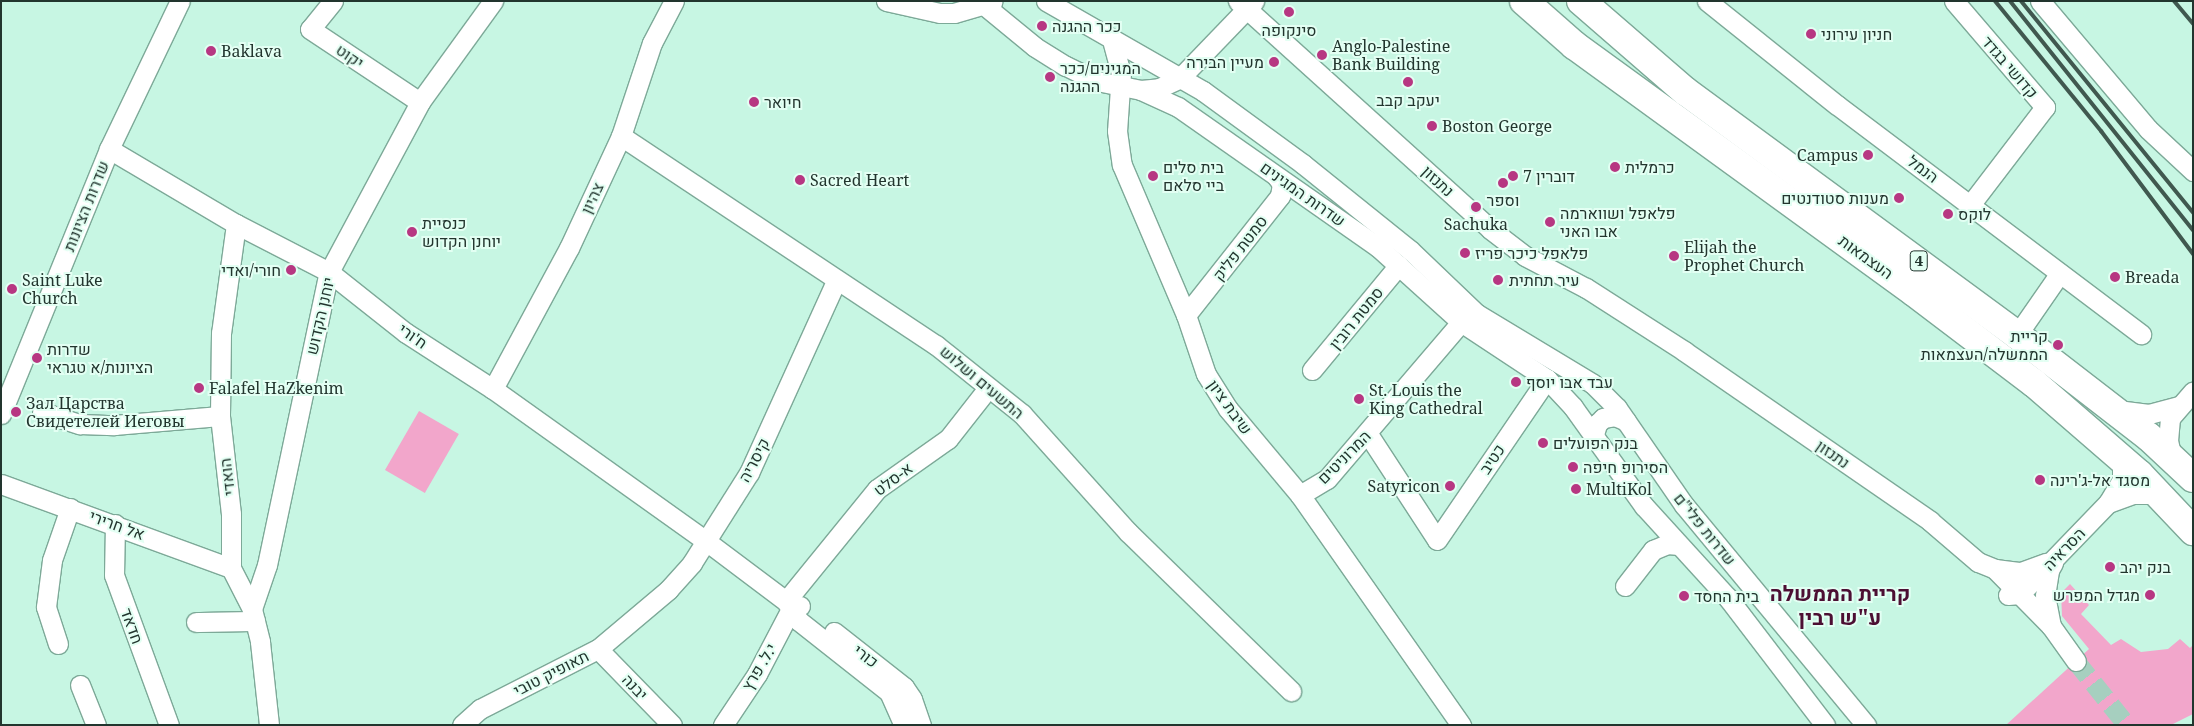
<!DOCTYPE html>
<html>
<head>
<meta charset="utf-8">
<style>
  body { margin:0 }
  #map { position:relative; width:2194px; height:726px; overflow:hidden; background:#c7f6e3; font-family:"Noto Serif",Heebo,serif }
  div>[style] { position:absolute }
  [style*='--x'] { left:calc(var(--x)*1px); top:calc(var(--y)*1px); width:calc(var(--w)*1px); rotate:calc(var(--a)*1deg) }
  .green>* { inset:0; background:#f2a6cb; transform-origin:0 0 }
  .minor-tunnel>* { height:19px; margin-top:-9.5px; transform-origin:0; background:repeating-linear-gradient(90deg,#a6cfbf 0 19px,transparent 0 28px) }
  .roads { filter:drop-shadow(1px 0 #7da998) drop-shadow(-1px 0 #7da998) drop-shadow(0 1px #7da998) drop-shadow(0 -1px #7da998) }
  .minor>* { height:19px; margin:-9.5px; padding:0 9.5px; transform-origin:9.5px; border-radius:9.5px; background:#fff }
  .highway>* { height:28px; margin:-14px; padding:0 14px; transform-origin:14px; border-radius:14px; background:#fff }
  .rail>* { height:4px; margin:-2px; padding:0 2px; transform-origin:2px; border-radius:2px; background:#40584f }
  .dots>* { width:14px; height:14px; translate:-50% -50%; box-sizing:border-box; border:2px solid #e3fff3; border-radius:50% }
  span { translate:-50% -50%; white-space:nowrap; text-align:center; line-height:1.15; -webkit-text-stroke:4px #e3fff3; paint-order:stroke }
  .shield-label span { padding:1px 4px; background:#e3fff3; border:1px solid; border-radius:4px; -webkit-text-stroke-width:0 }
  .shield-label { font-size:15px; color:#22352e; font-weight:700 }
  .poi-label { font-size:16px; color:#22352e }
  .left { translate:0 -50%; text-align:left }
  .right { translate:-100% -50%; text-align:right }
  .street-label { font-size:16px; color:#22352e }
  .district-label { font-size:21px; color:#4c0f33; font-weight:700 }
  .frame { position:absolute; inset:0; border:2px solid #22352e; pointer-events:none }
</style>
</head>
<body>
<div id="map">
  <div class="green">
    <div style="left:419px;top:411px;width:46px;height:68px;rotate:30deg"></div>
    <div style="clip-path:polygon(2070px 584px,2089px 605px,2081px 614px,2111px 645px,2121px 639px,2141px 652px,2168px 649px,2180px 639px,2190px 648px,2193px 645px,2193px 714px,2171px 725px,2006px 725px,2089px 649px,2062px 616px,2061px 593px)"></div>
  </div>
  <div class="minor-tunnel">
    <div style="--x:2076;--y:661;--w:82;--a:51.4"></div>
  </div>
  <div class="roads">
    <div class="minor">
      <div style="--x:333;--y:1;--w:36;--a:129"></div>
      <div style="--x:310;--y:29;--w:132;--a:33.6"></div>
      <div style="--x:886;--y:1;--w:55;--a:12.5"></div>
      <div style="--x:940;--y:13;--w:14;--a:0"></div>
      <div style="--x:954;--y:13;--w:40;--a:-16"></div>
      <div style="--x:979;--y:1;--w:72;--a:39.4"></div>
      <div style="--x:1035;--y:47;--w:36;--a:32"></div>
      <div style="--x:1066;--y:66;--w:34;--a:26"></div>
      <div style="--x:1097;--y:81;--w:45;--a:11.6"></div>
      <div style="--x:1141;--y:90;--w:41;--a:24.7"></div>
      <div style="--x:1178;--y:107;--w:244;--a:35"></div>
      <div style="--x:1378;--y:247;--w:112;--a:42.1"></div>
      <div style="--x:1461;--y:322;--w:103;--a:33.5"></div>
      <div style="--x:1547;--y:379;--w:38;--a:47"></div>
      <div style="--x:1573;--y:407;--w:122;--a:54.4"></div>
      <div style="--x:1644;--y:506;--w:125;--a:47.6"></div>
      <div style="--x:1728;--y:598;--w:160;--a:52.6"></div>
      <div style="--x:1046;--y:1;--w:181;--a:29.8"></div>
      <div style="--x:1203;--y:91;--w:124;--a:36.1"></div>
      <div style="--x:1303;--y:164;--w:137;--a:38.8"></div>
      <div style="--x:1410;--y:250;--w:93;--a:43.7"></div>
      <div style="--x:1477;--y:314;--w:135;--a:31.1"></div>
      <div style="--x:1593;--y:384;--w:34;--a:45"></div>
      <div style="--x:1617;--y:408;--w:118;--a:55.4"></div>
      <div style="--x:1684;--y:505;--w:286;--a:50.4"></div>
      <div style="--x:1238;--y:1;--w:340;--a:42.1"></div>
      <div style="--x:1490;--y:229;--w:44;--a:37.6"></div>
      <div style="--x:1525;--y:256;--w:69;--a:27.7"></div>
      <div style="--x:1586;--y:288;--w:117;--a:32.7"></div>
      <div style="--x:1684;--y:351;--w:299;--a:34.6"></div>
      <div style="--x:1930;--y:521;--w:63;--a:40.5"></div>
      <div style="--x:1978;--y:562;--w:18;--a:22"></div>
      <div style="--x:1995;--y:569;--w:80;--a:45.5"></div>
      <div style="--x:2051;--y:626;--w:43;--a:54.5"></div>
      <div style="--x:1707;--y:1;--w:166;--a:38.7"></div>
      <div style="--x:1837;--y:105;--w:381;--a:37"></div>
      <div style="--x:1954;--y:1;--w:140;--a:49.4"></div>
      <div style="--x:2045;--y:107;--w:123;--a:127.4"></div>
      <div style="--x:2040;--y:1;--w:167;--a:49.8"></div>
      <div style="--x:2148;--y:129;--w:62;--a:43"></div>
      <div style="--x:1112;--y:40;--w:34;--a:75"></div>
      <div style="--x:1121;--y:73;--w:58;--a:93.9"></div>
      <div style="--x:1117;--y:131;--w:34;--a:82"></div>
      <div style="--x:1122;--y:165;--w:163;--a:66.9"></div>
      <div style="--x:1186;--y:315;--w:62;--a:71.3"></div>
      <div style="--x:1206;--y:374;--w:41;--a:57.8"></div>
      <div style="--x:1228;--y:409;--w:112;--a:50.1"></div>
      <div style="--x:1300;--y:495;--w:281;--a:55"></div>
      <div style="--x:1141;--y:90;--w:18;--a:-6"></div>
      <div style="--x:1159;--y:88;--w:23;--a:-25"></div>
      <div style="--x:1180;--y:78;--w:107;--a:-46.1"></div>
      <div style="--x:621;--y:136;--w:378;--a:33.6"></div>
      <div style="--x:936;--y:345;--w:110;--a:38.7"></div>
      <div style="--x:1022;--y:414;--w:159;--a:48.1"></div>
      <div style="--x:1128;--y:532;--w:228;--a:44.3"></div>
      <div style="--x:109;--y:149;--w:147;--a:30.6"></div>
      <div style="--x:236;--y:224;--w:105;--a:27.3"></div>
      <div style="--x:329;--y:272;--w:98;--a:38.4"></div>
      <div style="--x:406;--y:333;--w:103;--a:32.8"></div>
      <div style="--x:493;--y:389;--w:262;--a:35.5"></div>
      <div style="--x:706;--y:541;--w:100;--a:36.9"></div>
      <div style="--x:786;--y:601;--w:24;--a:57"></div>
      <div style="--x:799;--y:621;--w:115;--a:38.3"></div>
      <div style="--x:889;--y:692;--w:36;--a:66"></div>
      <div style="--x:236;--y:224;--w:110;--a:97.8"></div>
      <div style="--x:221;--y:333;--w:83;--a:90.7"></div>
      <div style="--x:220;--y:416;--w:99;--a:83.6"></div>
      <div style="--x:231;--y:514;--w:54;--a:90"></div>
      <div style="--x:231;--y:568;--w:46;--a:62.9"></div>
      <div style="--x:252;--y:609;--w:34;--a:76"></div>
      <div style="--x:260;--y:642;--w:83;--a:83.8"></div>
      <div style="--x:1186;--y:315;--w:152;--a:-51.7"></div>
      <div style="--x:1280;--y:196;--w:12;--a:-81"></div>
      <div style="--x:1282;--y:184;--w:9;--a:-126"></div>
      <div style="--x:2017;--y:335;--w:75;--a:-55.3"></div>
      <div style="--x:1312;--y:370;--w:136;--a:-50.4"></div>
      <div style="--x:493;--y:389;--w:160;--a:-61.7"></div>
      <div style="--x:569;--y:248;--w:123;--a:-65.1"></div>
      <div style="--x:621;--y:136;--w:98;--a:-71.6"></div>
      <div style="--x:652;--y:43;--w:47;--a:-62.4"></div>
      <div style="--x:2117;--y:410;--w:32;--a:7"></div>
      <div style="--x:2149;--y:414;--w:31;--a:-15"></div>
      <div style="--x:42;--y:412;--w:40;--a:18"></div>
      <div style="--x:80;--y:424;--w:34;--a:2"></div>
      <div style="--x:114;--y:425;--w:106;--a:-4.9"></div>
      <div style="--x:1;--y:414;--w:286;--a:-67.8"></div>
      <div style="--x:109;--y:149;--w:164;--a:-64.4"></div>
      <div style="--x:1368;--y:434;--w:126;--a:56.9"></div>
      <div style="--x:1437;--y:540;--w:195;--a:-55.7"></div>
      <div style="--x:1593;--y:438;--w:15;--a:-74"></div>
      <div style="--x:1597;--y:424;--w:8;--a:-45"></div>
      <div style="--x:1603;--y:418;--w:12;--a:-9"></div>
      <div style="--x:1615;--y:416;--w:12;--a:24"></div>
      <div style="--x:2172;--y:458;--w:17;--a:-103"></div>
      <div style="--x:2168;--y:441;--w:23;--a:-85"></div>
      <div style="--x:2170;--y:418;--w:35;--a:-49"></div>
      <div style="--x:1;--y:484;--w:245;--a:20.1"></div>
      <div style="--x:1300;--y:495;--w:31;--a:-31"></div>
      <div style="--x:1327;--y:479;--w:206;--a:-49.5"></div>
      <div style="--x:2108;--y:503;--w:27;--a:-20"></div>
      <div style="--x:2133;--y:494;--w:26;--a:0"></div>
      <div style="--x:115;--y:524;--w:51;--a:91.1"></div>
      <div style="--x:114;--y:575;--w:160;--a:69.9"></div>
      <div style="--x:1995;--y:569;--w:26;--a:7"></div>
      <div style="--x:2021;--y:572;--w:27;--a:-20"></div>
      <div style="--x:1625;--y:586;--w:46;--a:-52.1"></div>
      <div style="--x:1653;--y:550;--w:15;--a:-23"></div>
      <div style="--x:1667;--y:544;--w:12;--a:5"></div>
      <div style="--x:2008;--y:595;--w:12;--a:-5"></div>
      <div style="--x:2020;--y:594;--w:127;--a:-46"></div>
      <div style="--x:2108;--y:503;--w:27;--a:-59"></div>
      <div style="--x:2122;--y:480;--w:21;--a:-90"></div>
      <div style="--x:786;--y:601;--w:144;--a:-50.9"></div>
      <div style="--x:877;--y:489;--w:87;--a:-35.2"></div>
      <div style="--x:948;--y:439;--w:65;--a:-51.9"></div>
      <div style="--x:252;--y:609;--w:46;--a:-71.2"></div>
      <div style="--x:267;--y:565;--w:299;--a:-78.1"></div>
      <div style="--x:329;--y:272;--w:193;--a:-61.8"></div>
      <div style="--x:420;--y:102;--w:125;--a:-54.1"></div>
      <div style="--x:196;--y:622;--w:59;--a:-1"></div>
      <div style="--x:2051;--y:626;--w:31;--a:-101"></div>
      <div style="--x:2045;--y:596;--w:26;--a:-81"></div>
      <div style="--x:2049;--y:570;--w:8;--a:-60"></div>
      <div style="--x:834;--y:632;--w:89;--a:38.2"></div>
      <div style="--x:904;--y:687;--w:14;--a:56"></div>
      <div style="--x:912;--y:699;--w:28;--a:71"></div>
      <div style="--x:58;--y:644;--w:39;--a:-108"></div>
      <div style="--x:46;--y:607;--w:47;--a:-82.7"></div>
      <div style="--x:52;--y:560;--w:55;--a:-70.9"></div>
      <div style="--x:598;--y:649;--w:106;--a:45.8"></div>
      <div style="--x:80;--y:685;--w:43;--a:68.2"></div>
      <div style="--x:462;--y:725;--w:24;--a:-42"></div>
      <div style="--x:480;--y:709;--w:132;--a:-27"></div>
      <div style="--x:598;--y:649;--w:92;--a:-40.1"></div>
      <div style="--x:668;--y:590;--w:36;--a:-48"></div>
      <div style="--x:692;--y:563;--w:107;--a:-57.7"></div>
      <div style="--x:749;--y:473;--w:211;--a:-65.6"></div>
      <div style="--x:723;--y:725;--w:61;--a:-56.3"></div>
      <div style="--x:757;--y:674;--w:76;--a:-62.4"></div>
      <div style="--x:792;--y:607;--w:8;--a:-7"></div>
    </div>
    <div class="highway">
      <div style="--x:1524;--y:1;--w:67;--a:41.3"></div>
      <div style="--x:1574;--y:45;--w:420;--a:36"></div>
      <div style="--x:1914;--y:292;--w:151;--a:37.2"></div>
      <div style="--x:2034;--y:383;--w:139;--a:40.9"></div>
      <div style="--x:2139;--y:474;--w:79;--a:46.5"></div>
      <div style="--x:1581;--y:1;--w:138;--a:40.9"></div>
      <div style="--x:1685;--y:91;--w:412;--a:36.3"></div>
      <div style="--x:2017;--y:335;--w:167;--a:37.7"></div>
      <div style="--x:2149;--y:437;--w:60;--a:43"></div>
    </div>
  </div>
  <div class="rail">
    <div style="--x:1995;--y:1;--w:168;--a:50.8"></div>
    <div style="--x:2101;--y:131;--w:154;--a:53.2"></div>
    <div style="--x:2010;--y:1;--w:293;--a:51.4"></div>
    <div style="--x:2021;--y:1;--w:273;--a:50.9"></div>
    <div style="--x:2174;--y:1;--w:30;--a:50"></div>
  </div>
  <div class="dots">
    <div style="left:1289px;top:12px;background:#b73782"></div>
    <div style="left:1042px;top:26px;background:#b73782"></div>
    <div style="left:1811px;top:34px;background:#b73782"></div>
    <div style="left:211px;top:51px;background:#b73782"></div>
    <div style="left:1322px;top:55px;background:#b73782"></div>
    <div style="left:1274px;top:62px;background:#b73782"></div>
    <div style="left:1050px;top:77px;background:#b73782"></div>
    <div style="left:1408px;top:82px;background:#b73782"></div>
    <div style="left:754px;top:102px;background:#b73782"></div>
    <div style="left:1432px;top:126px;background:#b73782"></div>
    <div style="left:1868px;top:155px;background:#b73782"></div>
    <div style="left:1615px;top:167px;background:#b73782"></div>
    <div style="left:1153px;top:176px;background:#b73782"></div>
    <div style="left:1513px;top:176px;background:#b73782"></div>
    <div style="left:800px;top:180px;background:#b73782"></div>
    <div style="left:1503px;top:183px;background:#b73782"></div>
    <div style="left:1899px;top:198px;background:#b73782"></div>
    <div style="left:1476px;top:207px;background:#b73782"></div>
    <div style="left:1948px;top:214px;background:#b73782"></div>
    <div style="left:1550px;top:222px;background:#b73782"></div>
    <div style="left:412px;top:232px;background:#b73782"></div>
    <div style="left:1465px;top:253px;background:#b73782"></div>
    <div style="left:1674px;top:256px;background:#b73782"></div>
    <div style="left:291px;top:270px;background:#b73782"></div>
    <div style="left:2115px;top:277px;background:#b73782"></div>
    <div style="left:1498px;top:280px;background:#b73782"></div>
    <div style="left:12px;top:289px;background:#b73782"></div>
    <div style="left:2058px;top:345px;background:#b73782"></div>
    <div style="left:37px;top:358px;background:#b73782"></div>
    <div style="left:1516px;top:382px;background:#b73782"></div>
    <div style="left:199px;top:388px;background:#b73782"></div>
    <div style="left:1359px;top:399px;background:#b73782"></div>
    <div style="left:16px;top:412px;background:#b73782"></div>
    <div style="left:1543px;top:443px;background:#b73782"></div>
    <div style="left:1573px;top:467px;background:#b73782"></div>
    <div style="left:2040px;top:480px;background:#b73782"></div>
    <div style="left:1450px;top:486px;background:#b73782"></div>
    <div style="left:1576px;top:489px;background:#b73782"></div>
    <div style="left:2110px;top:567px;background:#b73782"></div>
    <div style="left:2150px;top:595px;background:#b73782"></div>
    <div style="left:1684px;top:596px;background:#b73782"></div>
  </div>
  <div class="shield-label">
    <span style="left:1919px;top:261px">4</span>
  </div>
  <div class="poi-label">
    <span class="left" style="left:1052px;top:26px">ככר ההגנה</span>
    <span style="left:1289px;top:30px">סינקופה</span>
    <span class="left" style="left:1821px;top:34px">חניון עירוני</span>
    <span class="left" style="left:1332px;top:55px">Anglo-Palestine<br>Bank Building</span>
    <span class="left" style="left:221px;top:51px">Baklava</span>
    <span class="right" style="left:1264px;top:62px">מעיין הבירה</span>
    <span class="left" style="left:1060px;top:77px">המגינים/ככר<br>ההגנה</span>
    <span style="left:1408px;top:100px">יעקב קבב</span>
    <span class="left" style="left:764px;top:102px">חיואר</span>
    <span class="left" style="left:1442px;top:126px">Boston George</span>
    <span class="right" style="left:1858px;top:155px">Campus</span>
    <span class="left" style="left:1163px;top:176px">בית סלים<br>ביי סלאם</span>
    <span class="left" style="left:1625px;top:167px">כרמלית</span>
    <span class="left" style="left:1523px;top:176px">דוברין 7</span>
    <span class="left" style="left:810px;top:180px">Sacred Heart</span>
    <span class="right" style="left:1889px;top:198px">מענות סטודנטים</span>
    <span style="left:1503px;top:200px">וספר</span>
    <span class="left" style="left:1560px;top:222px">פלאפל ושווארמה<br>אבו האני</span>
    <span class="left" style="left:1958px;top:214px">לוקס</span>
    <span class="left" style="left:422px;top:232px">כנסיית<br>יוחנן הקדוש</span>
    <span style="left:1476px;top:224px">Sachuka</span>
    <span class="left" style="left:1684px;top:256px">Elijah the<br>Prophet Church</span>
    <span class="left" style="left:1475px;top:253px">פלאפל כיכר פריז</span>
    <span class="right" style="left:281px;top:270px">חורי/ואדי</span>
    <span class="left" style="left:2125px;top:277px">Breada</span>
    <span class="left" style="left:22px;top:289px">Saint Luke<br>Church</span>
    <span class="left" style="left:1509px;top:280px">עיר תחתית</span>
    <span class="right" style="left:2048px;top:345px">קריית<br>הממשלה/העצמאות</span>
    <span class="left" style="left:47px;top:358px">שדרות<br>הציונות/א טגראי</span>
    <span class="left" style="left:1526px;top:382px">עבד אבו יוסף</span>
    <span class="left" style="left:209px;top:388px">Falafel HaZkenim</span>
    <span class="left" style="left:1369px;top:399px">St. Louis the<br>King Cathedral</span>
    <span class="left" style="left:26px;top:412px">Зал Царства<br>Свидетелей Иеговы</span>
    <span class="left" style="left:1553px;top:443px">בנק הפועלים</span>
    <span class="left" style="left:1583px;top:467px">הסירופ חיפה</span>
    <span class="left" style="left:2050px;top:480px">מסגד אל-ג'רינה</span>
    <span class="right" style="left:1440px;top:486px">Satyricon</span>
    <span class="left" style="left:1586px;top:489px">MultiKol</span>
    <span class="left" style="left:2120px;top:567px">בנק יהב</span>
    <span class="right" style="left:2140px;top:595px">מגדל המפרש</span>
    <span class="left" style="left:1694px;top:596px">בית החסד</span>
  </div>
  <div class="street-label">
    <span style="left:350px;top:56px;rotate:34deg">יקוט</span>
    <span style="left:2010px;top:67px;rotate:49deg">קדושי בגדד</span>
    <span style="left:1923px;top:169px;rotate:37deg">הנמל</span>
    <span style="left:1438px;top:181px;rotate:43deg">נתנזון</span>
    <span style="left:1303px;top:194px;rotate:35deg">שדרות המגינים</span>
    <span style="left:592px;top:198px;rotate:-65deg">צהיון</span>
    <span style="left:86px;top:206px;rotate:-68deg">שדרות הציונות</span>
    <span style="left:1240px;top:248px;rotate:-52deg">סמטת פליק</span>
    <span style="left:1866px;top:257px;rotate:36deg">העצמאות</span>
    <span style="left:320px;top:316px;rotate:-77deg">יוחנן הקדוש</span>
    <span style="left:1356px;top:318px;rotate:-51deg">סמטת רובין</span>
    <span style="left:413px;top:336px;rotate:35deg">ח'ורי</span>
    <span style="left:982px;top:382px;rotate:40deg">התשעים ושלוש</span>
    <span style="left:1230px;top:407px;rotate:54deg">שיבת ציון</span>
    <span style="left:1833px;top:454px;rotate:35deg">נתנזון</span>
    <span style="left:1344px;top:457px;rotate:-45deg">המרוניטים</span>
    <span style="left:1492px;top:459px;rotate:-56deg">כטיב</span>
    <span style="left:754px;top:460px;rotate:-62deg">קיסריה</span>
    <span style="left:227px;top:477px;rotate:-97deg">הואדי</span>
    <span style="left:893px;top:479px;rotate:-37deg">א-סלט</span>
    <span style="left:117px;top:525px;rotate:20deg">אל חרירי</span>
    <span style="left:1705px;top:529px;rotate:51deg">שדרות פלי"ם</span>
    <span style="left:2064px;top:549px;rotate:-46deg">הסראיה</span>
    <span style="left:132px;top:626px;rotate:70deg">חדאד</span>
    <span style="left:866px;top:656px;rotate:37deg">כורי</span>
    <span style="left:759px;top:667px;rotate:-59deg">י.ל. פרץ</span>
    <span style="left:551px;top:673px;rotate:-27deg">תאופיק טובי</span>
    <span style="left:635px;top:687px;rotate:46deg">יבנה</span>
  </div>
  <div class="district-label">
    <span style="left:1840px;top:605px">קריית הממשלה<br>ע"ש רבין</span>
  </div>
  <div class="frame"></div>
</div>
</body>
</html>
